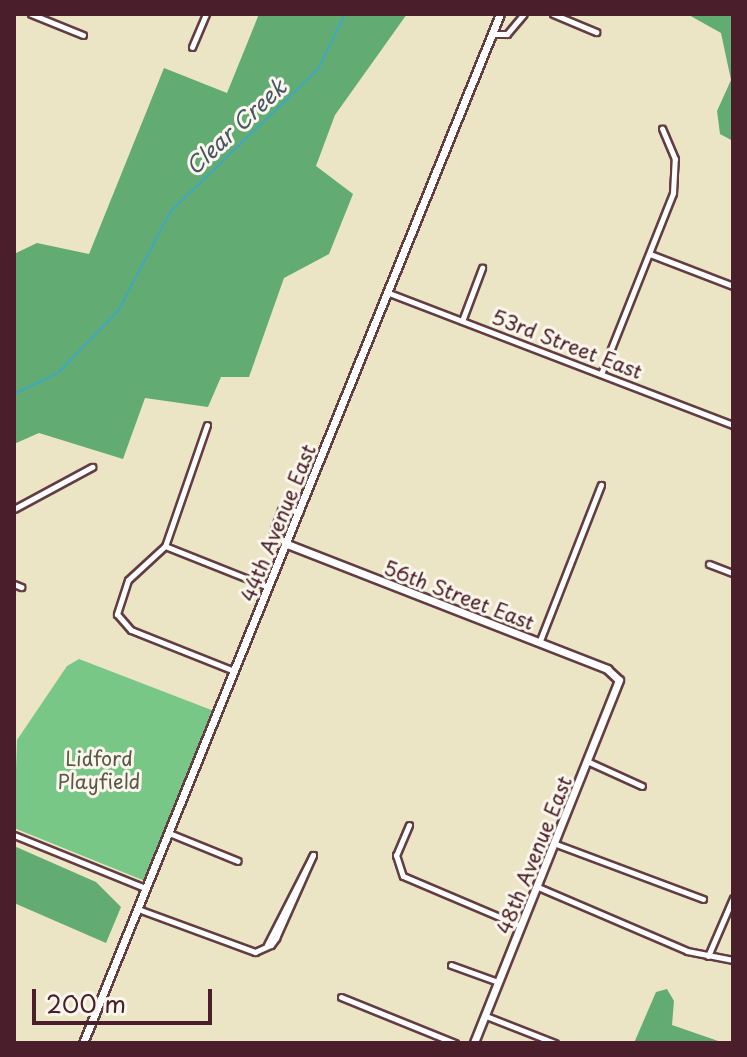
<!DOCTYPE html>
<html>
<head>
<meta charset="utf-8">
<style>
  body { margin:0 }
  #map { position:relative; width:747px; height:1057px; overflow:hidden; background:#ebe5c6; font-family:"Playpen Sans",sans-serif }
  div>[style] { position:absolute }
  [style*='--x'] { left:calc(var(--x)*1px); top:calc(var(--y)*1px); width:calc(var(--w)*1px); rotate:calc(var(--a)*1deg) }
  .green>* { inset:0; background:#79c787 }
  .forest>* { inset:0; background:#62ac74 }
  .stream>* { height:2px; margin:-1px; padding:0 1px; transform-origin:1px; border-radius:1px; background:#3fa8bf }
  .roads { filter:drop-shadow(2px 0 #623d42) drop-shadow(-2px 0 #623d42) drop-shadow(0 2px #623d42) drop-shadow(0 -2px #623d42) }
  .minor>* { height:5px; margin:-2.5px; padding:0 2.5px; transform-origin:2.5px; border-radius:2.5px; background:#fff }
  .tertiary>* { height:7px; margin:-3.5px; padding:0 3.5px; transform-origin:3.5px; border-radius:3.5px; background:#fff }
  span { translate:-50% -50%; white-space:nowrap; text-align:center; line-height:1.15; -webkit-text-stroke:6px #fbf7ec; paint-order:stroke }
  .street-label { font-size:20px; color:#4a1f2b }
  .park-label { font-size:20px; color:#5a5a4b }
  .water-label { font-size:22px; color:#465666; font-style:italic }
  .frame { position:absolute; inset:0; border:16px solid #4a1f2b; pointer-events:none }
  .scale { position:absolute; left:32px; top:989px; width:180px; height:36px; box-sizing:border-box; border:4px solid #4a1f2b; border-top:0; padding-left:10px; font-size:24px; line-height:28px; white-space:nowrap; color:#4a1f2b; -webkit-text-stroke:6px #fbf7ec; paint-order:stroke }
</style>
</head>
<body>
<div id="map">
  <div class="green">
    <div style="clip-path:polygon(79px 659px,214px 711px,145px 881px,14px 828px,17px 740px,67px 666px)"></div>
  </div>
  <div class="forest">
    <div style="clip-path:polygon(259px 14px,407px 14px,335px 115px,316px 166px,353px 194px,329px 254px,284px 278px,249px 377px,221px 377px,208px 407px,145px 398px,123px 459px,39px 433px,14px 444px,16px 253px,37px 243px,89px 254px,164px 68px,227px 93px)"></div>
    <div style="clip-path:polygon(687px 14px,733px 14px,733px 141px,720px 134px,717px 111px,731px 80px,721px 33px)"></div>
    <div style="clip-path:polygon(14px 846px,96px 882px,121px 907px,106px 943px,14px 903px)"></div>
    <div style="clip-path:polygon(667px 989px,674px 1001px,672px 1025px,724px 1043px,634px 1043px,656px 992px)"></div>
  </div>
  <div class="stream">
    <div style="--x:14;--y:394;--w:49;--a:-25.5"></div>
    <div style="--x:58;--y:373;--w:86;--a:-45.9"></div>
    <div style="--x:118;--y:311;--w:113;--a:-62.1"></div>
    <div style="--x:171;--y:211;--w:204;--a:-44"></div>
    <div style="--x:318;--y:69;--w:61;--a:-63.9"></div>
  </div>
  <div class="roads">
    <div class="minor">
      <div style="--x:31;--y:14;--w:56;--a:22"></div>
      <div style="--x:553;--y:14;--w:47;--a:22.7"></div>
      <div style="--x:492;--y:34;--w:15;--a:0"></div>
      <div style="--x:507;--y:34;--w:26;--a:-50"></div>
      <div style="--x:192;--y:47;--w:36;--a:-67"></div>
      <div style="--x:650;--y:254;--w:89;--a:21.1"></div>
      <div style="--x:389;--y:293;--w:368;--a:21"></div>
      <div style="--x:462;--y:321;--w:57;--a:-69.3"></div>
      <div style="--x:601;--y:374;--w:195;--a:-68.3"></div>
      <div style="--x:673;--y:193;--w:34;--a:-87"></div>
      <div style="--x:675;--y:159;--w:33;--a:-113"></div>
      <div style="--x:207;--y:425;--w:128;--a:109.1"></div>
      <div style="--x:165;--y:546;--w:50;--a:137.4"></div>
      <div style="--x:128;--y:580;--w:36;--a:108"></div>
      <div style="--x:117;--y:614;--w:21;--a:49"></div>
      <div style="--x:131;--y:630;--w:111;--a:21.7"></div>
      <div style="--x:14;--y:509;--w:89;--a:-28.3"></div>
      <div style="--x:286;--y:544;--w:18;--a:-137"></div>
      <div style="--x:273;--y:532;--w:23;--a:-70"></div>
      <div style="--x:281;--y:510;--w:19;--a:3"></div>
      <div style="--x:165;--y:546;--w:111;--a:21.7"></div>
      <div style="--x:709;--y:564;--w:26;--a:21"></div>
      <div style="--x:14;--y:584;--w:8;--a:23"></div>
      <div style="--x:539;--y:643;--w:170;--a:-68.6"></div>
      <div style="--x:589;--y:762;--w:58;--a:24.4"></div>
      <div style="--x:409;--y:825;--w:33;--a:113"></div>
      <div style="--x:396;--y:855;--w:22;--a:72"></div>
      <div style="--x:403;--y:876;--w:128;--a:23"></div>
      <div style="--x:169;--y:833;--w:74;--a:22.1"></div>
      <div style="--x:14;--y:835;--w:141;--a:22"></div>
      <div style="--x:556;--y:844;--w:157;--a:20.5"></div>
      <div style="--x:538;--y:887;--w:162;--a:23.2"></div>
      <div style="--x:687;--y:951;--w:47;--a:11.1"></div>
      <div style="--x:138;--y:909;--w:125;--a:20.2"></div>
      <div style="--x:255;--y:952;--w:17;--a:-24"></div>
      <div style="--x:271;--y:945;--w:9;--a:-54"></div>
      <div style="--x:276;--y:938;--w:91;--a:-66"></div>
      <div style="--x:313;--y:855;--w:101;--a:117.1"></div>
      <div style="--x:708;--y:956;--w:63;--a:-66.7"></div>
      <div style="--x:451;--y:965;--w:50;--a:19.9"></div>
      <div style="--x:341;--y:997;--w:123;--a:22"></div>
      <div style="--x:486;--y:1016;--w:74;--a:21.4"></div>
    </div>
    <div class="tertiary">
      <div style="--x:287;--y:544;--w:344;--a:21.3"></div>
      <div style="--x:607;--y:669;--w:16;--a:43"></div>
      <div style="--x:619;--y:680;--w:391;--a:111.8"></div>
      <div style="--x:83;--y:1043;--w:1110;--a:-67.94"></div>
    </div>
  </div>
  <div class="street-label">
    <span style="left:567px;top:344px;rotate:21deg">53rd Street East</span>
    <span style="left:278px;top:523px;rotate:-68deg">44th Avenue East</span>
    <span style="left:459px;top:595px;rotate:21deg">56th Street East</span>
    <span style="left:534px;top:855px;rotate:-68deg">48th Avenue East</span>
  </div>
  <div class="park-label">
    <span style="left:99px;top:770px">Lidford<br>Playfield</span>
  </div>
  <div class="water-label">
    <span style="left:235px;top:126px;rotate:-43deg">Clear Creek</span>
  </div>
  <div class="frame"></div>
  <div class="scale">200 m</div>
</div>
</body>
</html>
